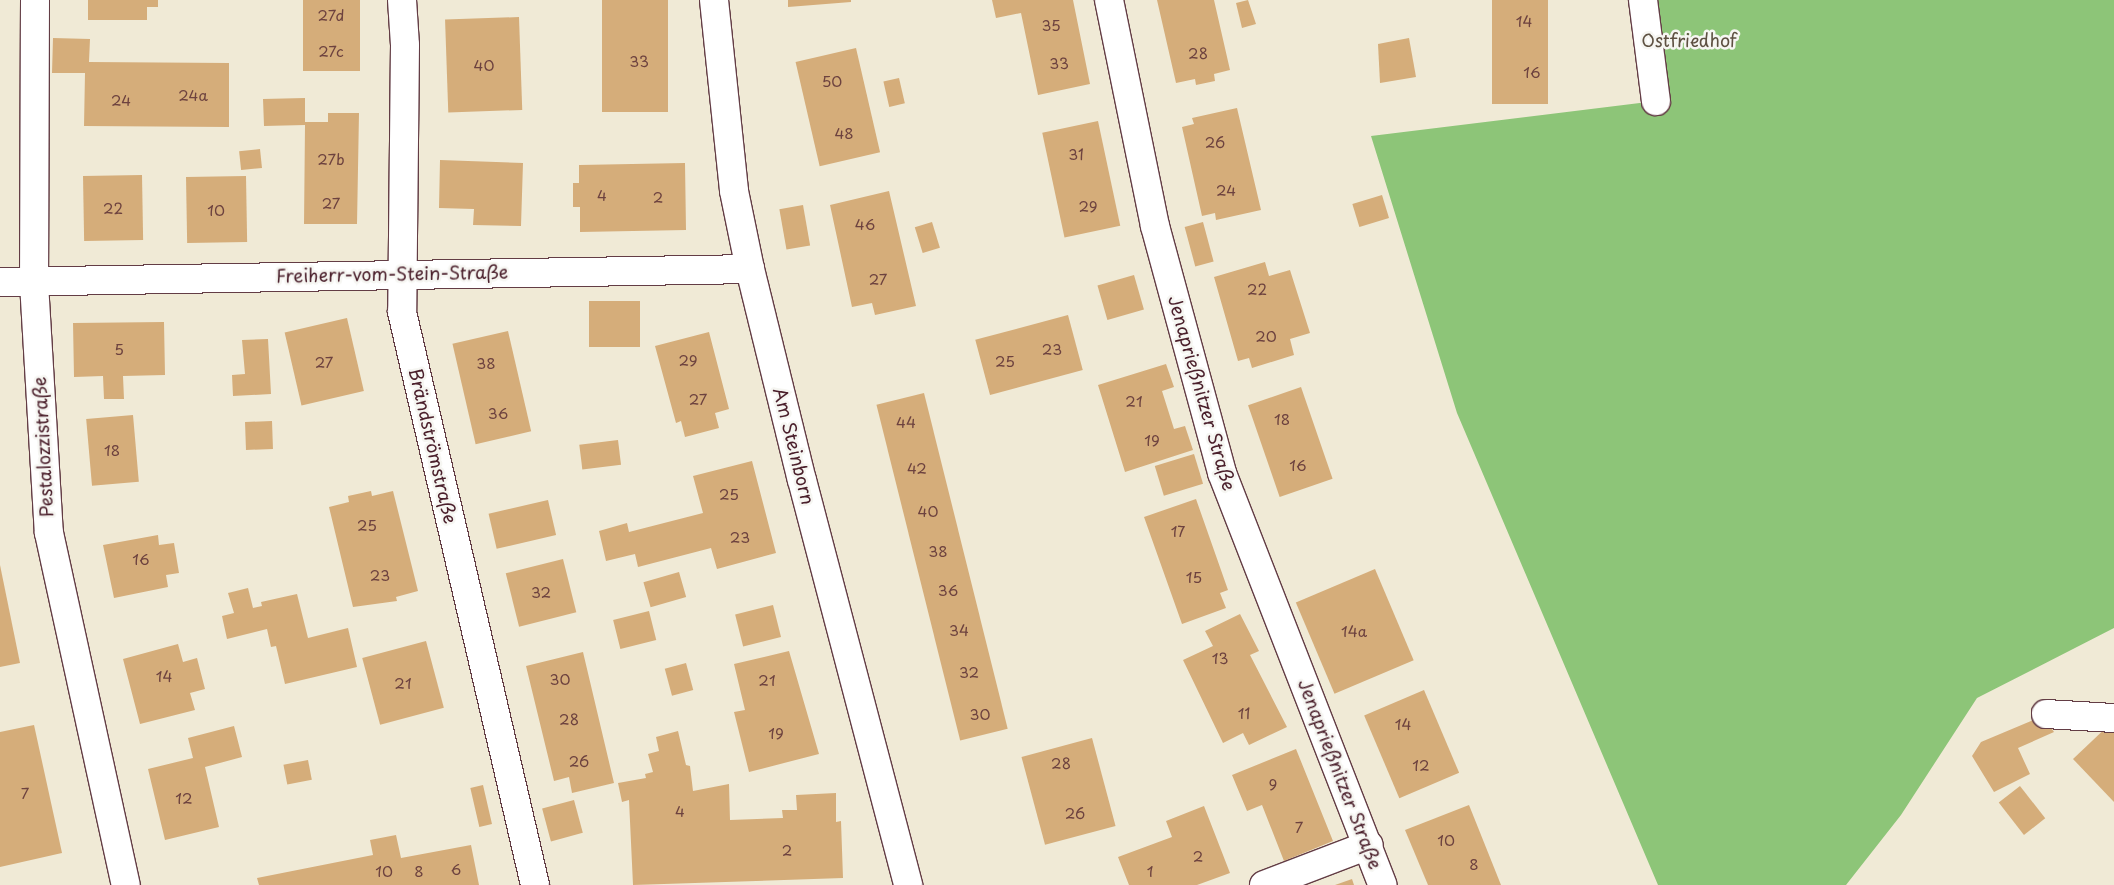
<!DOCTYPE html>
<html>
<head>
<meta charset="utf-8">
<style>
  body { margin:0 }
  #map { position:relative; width:2114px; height:885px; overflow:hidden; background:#f0ead6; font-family:"Playpen Sans",sans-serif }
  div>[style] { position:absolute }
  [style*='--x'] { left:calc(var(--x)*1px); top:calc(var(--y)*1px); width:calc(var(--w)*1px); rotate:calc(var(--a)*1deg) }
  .green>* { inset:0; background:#8dc578 }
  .building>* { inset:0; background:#d5ad7a; transform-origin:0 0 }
  .roads { filter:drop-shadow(1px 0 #633d45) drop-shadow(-1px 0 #633d45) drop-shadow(0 1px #633d45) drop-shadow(0 -1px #633d45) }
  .minor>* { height:28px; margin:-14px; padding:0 14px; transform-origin:14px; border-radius:14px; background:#fff }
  span { translate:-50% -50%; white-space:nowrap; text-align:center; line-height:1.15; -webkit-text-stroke:5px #f6f6f2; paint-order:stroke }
  .number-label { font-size:15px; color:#6d423f }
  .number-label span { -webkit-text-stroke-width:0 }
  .park-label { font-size:18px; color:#5e5142 }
  .street-label { font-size:18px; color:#4a1f2b }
</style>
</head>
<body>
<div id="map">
  <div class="green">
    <div style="clip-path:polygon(1643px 0,2114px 0,2114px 628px,1977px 698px,1901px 815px,1846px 885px,1658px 885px,1457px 413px,1371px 136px,1656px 101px)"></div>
  </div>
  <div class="building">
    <div style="clip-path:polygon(88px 0,158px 0,158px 7px,147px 7px,147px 20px,88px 20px)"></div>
    <div style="left:303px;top:0;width:57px;height:71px"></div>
    <div style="left:602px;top:0;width:66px;height:112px"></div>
    <div style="clip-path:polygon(788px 0,851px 0,851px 2px,788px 7px)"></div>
    <div style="clip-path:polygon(992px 0,1073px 0,1090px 84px,1038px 95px,1021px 13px,996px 18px)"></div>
    <div style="clip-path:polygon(1157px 0,1214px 0,1230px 70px,1214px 74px,1215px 81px,1196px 85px,1195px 79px,1176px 83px)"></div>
    <div style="clip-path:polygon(1248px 0,1256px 24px,1242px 28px,1236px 3px)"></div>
    <div style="left:1492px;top:0;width:56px;height:104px"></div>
    <div style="left:519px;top:17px;width:93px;height:74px;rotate:88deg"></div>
    <div style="clip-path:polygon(53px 38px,90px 39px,89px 62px,229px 63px,229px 127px,84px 126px,85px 73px,52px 73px)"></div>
    <div style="clip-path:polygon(1409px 38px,1416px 77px,1380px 83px,1378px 44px)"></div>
    <div style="left:856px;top:48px;width:107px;height:62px;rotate:77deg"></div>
    <div style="left:899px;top:78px;width:26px;height:16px;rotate:77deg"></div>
    <div style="clip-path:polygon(305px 98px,305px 122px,328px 122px,328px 113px,359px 113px,357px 224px,304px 224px,305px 125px,264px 126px,263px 99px)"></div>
    <div style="clip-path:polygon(1237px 108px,1261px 210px,1216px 220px,1215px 213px,1202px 216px,1182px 127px,1194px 124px,1192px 118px)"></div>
    <div style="left:1098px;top:121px;width:107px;height:57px;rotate:78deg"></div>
    <div style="left:260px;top:149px;width:19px;height:21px;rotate:84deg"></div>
    <div style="clip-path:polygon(440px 160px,523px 163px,521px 226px,473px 225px,474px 209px,439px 208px)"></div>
    <div style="clip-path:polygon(685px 163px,686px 230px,580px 232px,580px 207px,573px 207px,573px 183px,579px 183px,579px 165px)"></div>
    <div style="left:142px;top:175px;width:65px;height:59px;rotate:89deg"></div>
    <div style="left:246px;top:176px;width:66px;height:60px;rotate:89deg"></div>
    <div style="clip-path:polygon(889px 191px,916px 306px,875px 315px,872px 303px,852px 307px,830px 205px)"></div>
    <div style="left:1382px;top:195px;width:24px;height:31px;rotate:73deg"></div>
    <div style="left:803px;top:205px;width:41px;height:24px;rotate:80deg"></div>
    <div style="left:932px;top:222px;width:27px;height:18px;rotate:73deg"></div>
    <div style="left:1203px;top:222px;width:41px;height:19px;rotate:75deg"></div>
    <div style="clip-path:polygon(1265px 262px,1269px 276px,1290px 270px,1310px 333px,1290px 339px,1294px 355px,1252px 368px,1249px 358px,1238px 361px,1214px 277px)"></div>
    <div style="left:1134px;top:275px;width:36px;height:38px;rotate:74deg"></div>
    <div style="left:640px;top:301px;width:46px;height:51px;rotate:90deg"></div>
    <div style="left:1068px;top:315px;width:57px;height:96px;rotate:75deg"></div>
    <div style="left:347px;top:318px;width:75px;height:64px;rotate:77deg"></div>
    <div style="clip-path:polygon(164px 322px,165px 375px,123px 376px,124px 399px,104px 399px,103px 376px,74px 377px,73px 323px)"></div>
    <div style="left:508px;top:331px;width:103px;height:57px;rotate:77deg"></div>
    <div style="clip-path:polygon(709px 332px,729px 409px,715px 413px,719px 428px,685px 437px,681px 421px,676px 423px,655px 346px)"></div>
    <div style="clip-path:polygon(268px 339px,271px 394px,233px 396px,232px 375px,245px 374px,242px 340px)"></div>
    <div style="clip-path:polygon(1166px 364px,1174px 387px,1162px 391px,1174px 429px,1185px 426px,1193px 450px,1125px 472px,1098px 385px)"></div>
    <div style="left:1301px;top:387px;width:97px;height:56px;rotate:71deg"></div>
    <div style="left:924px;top:393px;width:346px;height:49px;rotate:76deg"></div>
    <div style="left:133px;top:415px;width:67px;height:47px;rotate:85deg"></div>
    <div style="left:272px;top:421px;width:28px;height:27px;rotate:88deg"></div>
    <div style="left:618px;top:440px;width:25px;height:39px;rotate:83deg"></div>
    <div style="left:1194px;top:454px;width:31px;height:41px;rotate:73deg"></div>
    <div style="clip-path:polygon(752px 461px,776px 553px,717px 569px,711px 548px,638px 567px,635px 554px,606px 561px,599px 531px,627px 523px,629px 532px,703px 513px,693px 476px)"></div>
    <div style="clip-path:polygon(371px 491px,372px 496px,393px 491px,418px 591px,396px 597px,397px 601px,353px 607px,329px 507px,349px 502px,348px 496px)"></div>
    <div style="clip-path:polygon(1196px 499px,1228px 590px,1220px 593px,1226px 608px,1182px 624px,1144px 517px)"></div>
    <div style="left:548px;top:500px;width:36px;height:61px;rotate:77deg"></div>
    <div style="clip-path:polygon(158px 535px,159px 545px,174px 543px,179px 573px,166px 575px,168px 587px,114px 598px,103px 545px)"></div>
    <div style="left:563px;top:559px;width:55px;height:59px;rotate:76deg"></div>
    <div style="clip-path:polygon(0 565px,20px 663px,0 667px)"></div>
    <div style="left:1375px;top:569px;width:99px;height:86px;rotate:67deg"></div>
    <div style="left:679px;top:572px;width:26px;height:37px;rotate:74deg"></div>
    <div style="clip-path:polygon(248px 588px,253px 608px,262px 606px,261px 602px,297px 594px,308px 638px,348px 628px,357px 667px,285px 684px,276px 646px,271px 647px,267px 629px,227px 639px,222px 616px,234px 613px,228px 593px)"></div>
    <div style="left:773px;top:605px;width:33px;height:39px;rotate:76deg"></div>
    <div style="left:649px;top:611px;width:30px;height:37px;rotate:76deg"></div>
    <div style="clip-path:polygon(1240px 614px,1259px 651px,1250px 655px,1287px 727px,1249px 745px,1243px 733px,1223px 743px,1183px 660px,1213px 646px,1205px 631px)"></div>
    <div style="left:426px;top:641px;width:69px;height:66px;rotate:75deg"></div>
    <div style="clip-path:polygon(178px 644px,183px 662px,197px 658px,205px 689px,190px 693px,195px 710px,140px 724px,123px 659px)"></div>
    <div style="clip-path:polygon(789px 651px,819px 754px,749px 772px,734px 712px,745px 710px,734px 664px)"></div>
    <div style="clip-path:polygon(583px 652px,614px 783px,572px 793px,569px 777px,554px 781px,526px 666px)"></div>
    <div style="left:686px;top:663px;width:28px;height:22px;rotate:75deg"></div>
    <div style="left:1424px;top:690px;width:90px;height:65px;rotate:67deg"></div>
    <div style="clip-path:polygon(2043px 716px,2054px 732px,2018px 748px,2030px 774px,1994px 792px,1972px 756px,1981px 742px)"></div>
    <div style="clip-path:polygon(2111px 723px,2114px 727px,2114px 802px,2073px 759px)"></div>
    <div style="clip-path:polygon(34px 725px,62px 853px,0 867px,0 732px)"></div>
    <div style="clip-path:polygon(234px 726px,242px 757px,205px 767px,219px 827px,165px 840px,148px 769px,193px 758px,188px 738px)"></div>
    <div style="clip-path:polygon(678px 731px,686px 765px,690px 766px,693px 791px,729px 784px,730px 820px,783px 818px,782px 810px,797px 810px,796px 795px,836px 793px,836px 822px,841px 821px,843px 878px,633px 885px,629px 800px,622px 802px,618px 783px,646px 778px,645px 774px,653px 772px,648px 754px,659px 751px,656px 737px)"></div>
    <div style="left:1092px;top:738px;width:91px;height:73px;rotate:75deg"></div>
    <div style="clip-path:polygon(1296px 749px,1333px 841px,1284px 861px,1262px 805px,1247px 811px,1232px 775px)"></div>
    <div style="left:308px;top:760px;width:20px;height:25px;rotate:79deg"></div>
    <div style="left:483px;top:785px;width:40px;height:13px;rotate:77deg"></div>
    <div style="left:2020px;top:786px;width:41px;height:27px;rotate:52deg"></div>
    <div style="left:574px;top:800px;width:34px;height:33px;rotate:75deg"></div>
    <div style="clip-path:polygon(1469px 805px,1501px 885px,1428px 885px,1405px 830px)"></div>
    <div style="clip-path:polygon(1204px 806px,1230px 873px,1197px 885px,1129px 885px,1118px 857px,1172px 837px,1166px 821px)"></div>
    <div style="clip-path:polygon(396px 835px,401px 858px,471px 845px,479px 885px,259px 885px,257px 878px,373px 855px,370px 840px)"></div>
    <div style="clip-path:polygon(1352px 879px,1354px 885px,1335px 885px)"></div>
  </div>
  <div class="roads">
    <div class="minor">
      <div style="--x:35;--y:0;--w:283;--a:90.2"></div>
      <div style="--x:34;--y:283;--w:250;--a:86.6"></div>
      <div style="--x:49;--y:533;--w:360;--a:77.7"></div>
      <div style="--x:402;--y:0;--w:45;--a:86.2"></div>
      <div style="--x:405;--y:45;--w:267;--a:90.6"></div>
      <div style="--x:402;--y:312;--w:588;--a:76.93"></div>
      <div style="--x:714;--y:0;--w:192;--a:84"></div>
      <div style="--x:734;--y:191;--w:80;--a:78.4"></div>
      <div style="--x:750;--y:269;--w:217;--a:76.2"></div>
      <div style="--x:802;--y:480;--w:419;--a:75.3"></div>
      <div style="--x:1109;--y:0;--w:231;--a:78.5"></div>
      <div style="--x:1155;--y:226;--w:256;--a:74.8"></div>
      <div style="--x:1222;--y:473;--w:442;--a:68.7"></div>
      <div style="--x:1643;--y:0;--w:102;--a:82.7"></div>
      <div style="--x:0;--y:282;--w:750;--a:-0.99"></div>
      <div style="--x:2046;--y:714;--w:68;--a:3.4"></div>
      <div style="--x:1264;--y:885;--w:112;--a:-20.9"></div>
    </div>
  </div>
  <div class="number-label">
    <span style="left:331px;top:15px">27d</span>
    <span style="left:1524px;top:21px">14</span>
    <span style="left:1051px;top:25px">35</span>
    <span style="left:331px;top:51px">27c</span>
    <span style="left:1198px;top:53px">28</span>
    <span style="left:639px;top:61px">33</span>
    <span style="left:1059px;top:63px">33</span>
    <span style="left:484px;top:65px">40</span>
    <span style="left:1532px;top:72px">16</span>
    <span style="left:832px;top:81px">50</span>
    <span style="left:193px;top:95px">24a</span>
    <span style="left:121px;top:100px">24</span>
    <span style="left:844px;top:133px">48</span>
    <span style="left:1215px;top:142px">26</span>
    <span style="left:1076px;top:154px">31</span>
    <span style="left:331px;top:159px">27b</span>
    <span style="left:1226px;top:190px">24</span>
    <span style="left:602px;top:195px">4</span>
    <span style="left:658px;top:197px">2</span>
    <span style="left:331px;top:203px">27</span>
    <span style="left:1088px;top:206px">29</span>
    <span style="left:113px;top:208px">22</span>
    <span style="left:216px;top:210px">10</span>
    <span style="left:865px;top:224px">46</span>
    <span style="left:878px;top:279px">27</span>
    <span style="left:1257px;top:289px">22</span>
    <span style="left:1266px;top:336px">20</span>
    <span style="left:119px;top:349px">5</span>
    <span style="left:1052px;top:349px">23</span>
    <span style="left:688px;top:360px">29</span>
    <span style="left:1005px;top:361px">25</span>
    <span style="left:324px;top:362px">27</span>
    <span style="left:486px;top:363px">38</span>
    <span style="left:698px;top:399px">27</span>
    <span style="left:1134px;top:401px">21</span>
    <span style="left:498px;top:413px">36</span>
    <span style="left:1282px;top:419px">18</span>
    <span style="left:906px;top:422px">44</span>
    <span style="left:1152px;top:440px">19</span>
    <span style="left:112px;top:450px">18</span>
    <span style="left:1298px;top:465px">16</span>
    <span style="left:917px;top:468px">42</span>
    <span style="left:729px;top:494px">25</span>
    <span style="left:928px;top:511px">40</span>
    <span style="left:367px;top:525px">25</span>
    <span style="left:1178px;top:531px">17</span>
    <span style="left:740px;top:537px">23</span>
    <span style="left:938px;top:551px">38</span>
    <span style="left:141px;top:559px">16</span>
    <span style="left:380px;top:575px">23</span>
    <span style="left:1194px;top:577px">15</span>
    <span style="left:948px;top:590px">36</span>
    <span style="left:541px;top:592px">32</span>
    <span style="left:959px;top:630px">34</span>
    <span style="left:1354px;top:631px">14a</span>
    <span style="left:1220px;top:658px">13</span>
    <span style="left:969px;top:672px">32</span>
    <span style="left:164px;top:676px">14</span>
    <span style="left:560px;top:679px">30</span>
    <span style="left:767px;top:680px">21</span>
    <span style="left:403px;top:683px">21</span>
    <span style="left:1244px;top:713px">11</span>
    <span style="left:980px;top:714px">30</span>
    <span style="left:569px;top:719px">28</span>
    <span style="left:1403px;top:724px">14</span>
    <span style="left:776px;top:733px">19</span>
    <span style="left:579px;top:761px">26</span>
    <span style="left:1061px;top:763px">28</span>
    <span style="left:1421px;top:765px">12</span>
    <span style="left:1273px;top:784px">9</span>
    <span style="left:25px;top:793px">7</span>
    <span style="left:184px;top:798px">12</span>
    <span style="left:680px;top:811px">4</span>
    <span style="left:1075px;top:813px">26</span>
    <span style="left:1299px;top:827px">7</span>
    <span style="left:1446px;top:840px">10</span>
    <span style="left:787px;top:850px">2</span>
    <span style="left:1198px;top:856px">2</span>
    <span style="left:1474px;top:864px">8</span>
    <span style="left:456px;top:869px">6</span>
    <span style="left:384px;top:871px">10</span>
    <span style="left:419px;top:871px">8</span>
    <span style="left:1150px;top:871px">1</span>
  </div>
  <div class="park-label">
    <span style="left:1689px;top:40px">Ostfriedhof</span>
  </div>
  <div class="street-label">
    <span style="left:392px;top:274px;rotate:-1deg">Freiherr-vom-Stein-Straße</span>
    <span style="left:1202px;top:393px;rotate:74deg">Jenaprießnitzer Straße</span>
    <span style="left:433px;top:446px;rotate:77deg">Brändströmstraße</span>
    <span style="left:794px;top:446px;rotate:76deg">Am Steinborn</span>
    <span style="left:43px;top:447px;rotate:-93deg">Pestalozzistraße</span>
    <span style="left:1340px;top:774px;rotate:69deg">Jenaprießnitzer Straße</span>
  </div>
</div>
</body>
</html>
